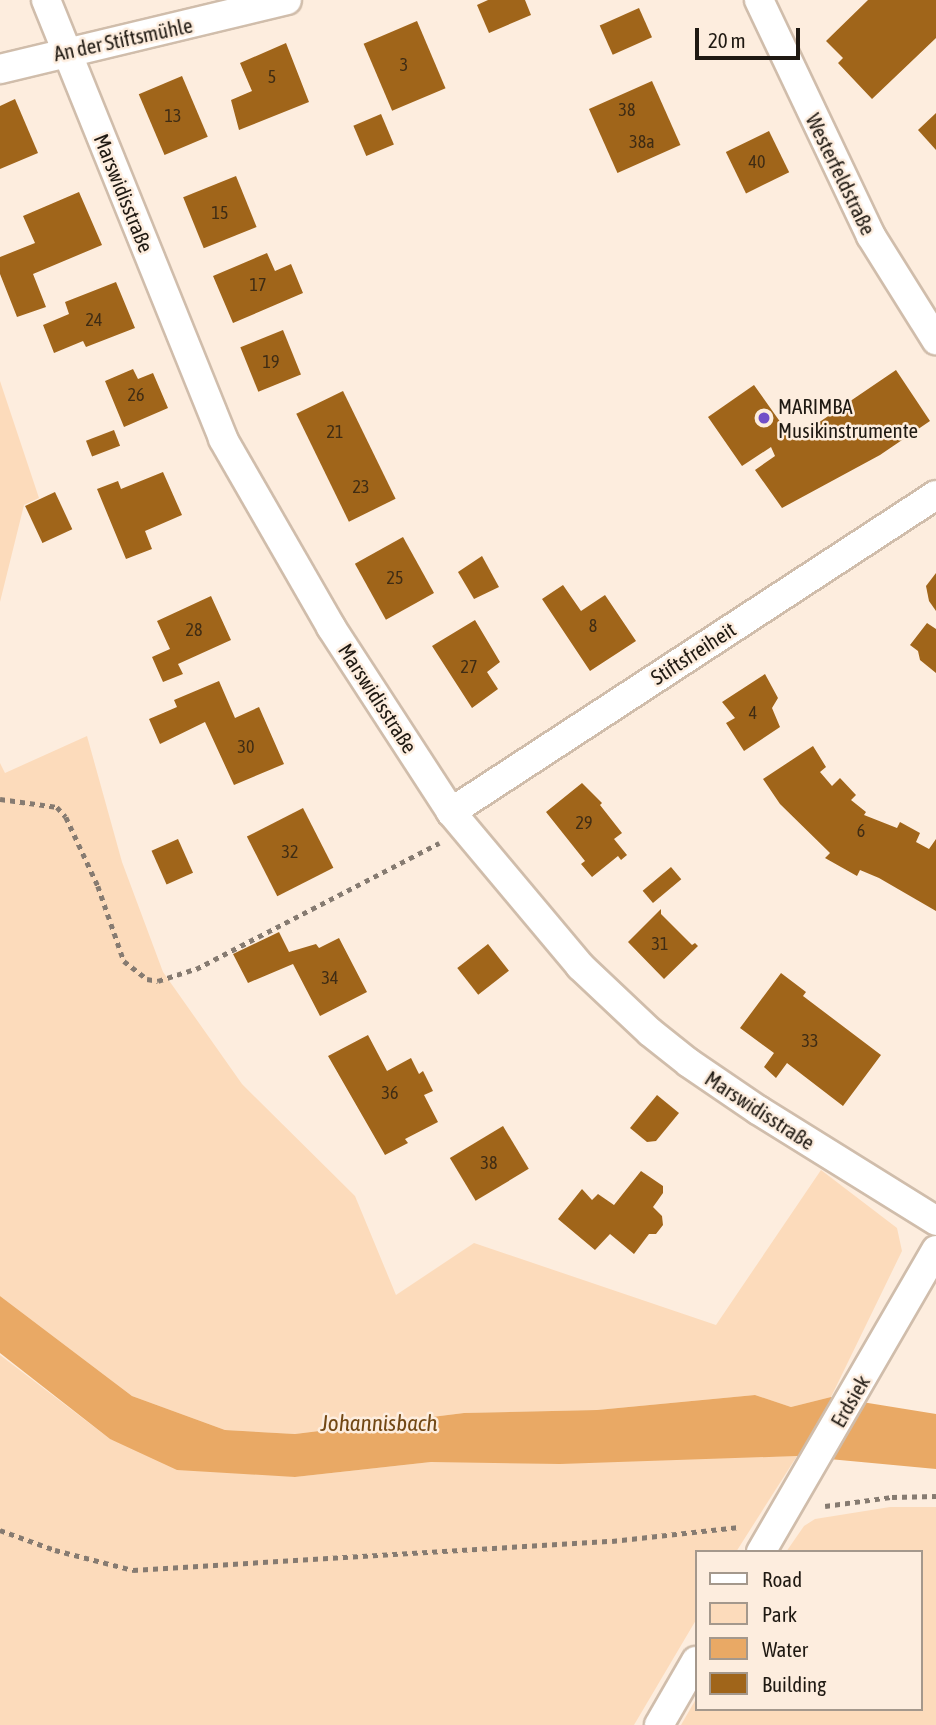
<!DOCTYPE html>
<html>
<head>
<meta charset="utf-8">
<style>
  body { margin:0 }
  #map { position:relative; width:936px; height:1725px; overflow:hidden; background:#fdedde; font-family:"Asap Condensed",sans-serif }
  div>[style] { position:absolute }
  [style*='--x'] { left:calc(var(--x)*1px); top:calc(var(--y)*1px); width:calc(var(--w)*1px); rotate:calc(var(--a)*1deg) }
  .green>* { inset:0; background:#fcdbbb }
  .water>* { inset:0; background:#e9a965 }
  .building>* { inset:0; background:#a0651a; transform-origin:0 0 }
  .path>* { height:4.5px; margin-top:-2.25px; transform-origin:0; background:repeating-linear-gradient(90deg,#867b71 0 5px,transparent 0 10px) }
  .roads { filter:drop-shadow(2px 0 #d0bdab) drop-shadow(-2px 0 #d0bdab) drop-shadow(0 2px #d0bdab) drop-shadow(0 -2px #d0bdab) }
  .minor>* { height:28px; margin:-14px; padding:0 14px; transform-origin:14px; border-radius:14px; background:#fff }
  .dots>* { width:19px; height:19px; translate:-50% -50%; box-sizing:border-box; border:4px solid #fdedde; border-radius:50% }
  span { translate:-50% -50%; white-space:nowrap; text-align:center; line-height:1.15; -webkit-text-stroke:5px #fdedde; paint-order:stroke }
  .number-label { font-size:18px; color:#3f2c14 }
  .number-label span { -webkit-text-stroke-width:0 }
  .street-label { font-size:21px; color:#1f1912 }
  .poi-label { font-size:21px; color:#1f1912 }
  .left { translate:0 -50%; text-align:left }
  .water-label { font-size:23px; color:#724814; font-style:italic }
  .legend { position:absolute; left:695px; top:1550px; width:228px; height:161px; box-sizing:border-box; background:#fdedde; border:2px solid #a4988c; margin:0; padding:9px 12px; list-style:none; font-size:21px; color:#1f1912 }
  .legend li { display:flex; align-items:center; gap:14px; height:35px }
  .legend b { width:35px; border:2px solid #a4988c }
  .scale { position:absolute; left:695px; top:28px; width:105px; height:32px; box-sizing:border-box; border:4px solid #1f1912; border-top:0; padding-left:9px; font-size:21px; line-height:24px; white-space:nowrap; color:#1f1912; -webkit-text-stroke:5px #fdedde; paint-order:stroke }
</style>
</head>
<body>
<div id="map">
  <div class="green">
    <div style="clip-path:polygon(0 381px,39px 498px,24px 505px,0 602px)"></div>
    <div style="clip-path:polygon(87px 736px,122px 862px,163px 972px,242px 1084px,355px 1196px,396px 1295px,474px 1243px,716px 1325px,821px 1170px,897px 1228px,902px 1251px,831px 1397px,791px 1407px,755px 1395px,597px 1410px,464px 1413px,295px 1434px,225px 1430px,132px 1396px,0 1296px,0 763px,5px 773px)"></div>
    <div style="clip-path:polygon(0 1355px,110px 1439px,295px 1477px,431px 1462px,797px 1456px,736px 1552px,696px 1552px,696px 1620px,634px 1725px,0 1725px)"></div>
    <div style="clip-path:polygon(890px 1507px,936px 1507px,936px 1725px,681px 1725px,696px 1699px,696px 1709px,920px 1709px,920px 1552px,786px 1552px,804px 1526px,815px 1519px)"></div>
  </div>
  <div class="water">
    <div style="clip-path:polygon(0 1296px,132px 1396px,225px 1430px,295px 1434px,464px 1413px,597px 1410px,755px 1395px,791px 1407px,831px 1397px,936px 1414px,936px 1469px,797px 1456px,560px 1464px,431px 1462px,295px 1477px,177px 1470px,110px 1439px,0 1353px)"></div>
  </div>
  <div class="building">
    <div style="clip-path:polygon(488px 0,525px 0,531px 15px,489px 33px,477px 5px)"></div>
    <div style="clip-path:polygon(868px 0,936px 0,936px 38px,872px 99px,838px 63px,843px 58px,826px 41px)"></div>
    <div style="left:639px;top:8px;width:32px;height:43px;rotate:66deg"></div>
    <div style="left:417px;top:21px;width:73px;height:58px;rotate:67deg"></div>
    <div style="clip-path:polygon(286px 43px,309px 102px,239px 130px,231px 100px,252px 91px,240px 63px)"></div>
    <div style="left:182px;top:76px;width:66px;height:47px;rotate:67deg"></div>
    <div style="left:652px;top:81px;width:70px;height:69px;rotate:66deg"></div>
    <div style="clip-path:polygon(15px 99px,38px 153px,0 169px,0 106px)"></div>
    <div style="clip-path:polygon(936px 113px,936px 150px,918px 130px)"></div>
    <div style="left:381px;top:114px;width:33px;height:30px;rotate:67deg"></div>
    <div style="left:769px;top:131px;width:46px;height:48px;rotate:64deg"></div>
    <div style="left:236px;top:176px;width:55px;height:57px;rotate:68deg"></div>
    <div style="clip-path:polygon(79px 192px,102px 245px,33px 274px,46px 307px,17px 317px,0 274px,0 257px,35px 243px,23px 216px)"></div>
    <div style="clip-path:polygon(267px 253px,275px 271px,291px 264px,303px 293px,233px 323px,213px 276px)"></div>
    <div style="clip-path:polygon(116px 282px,135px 328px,86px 347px,83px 341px,54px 353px,43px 325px,69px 314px,65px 302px)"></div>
    <div style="left:283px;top:330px;width:48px;height:46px;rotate:68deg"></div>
    <div style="clip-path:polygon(133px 369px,138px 379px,153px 373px,168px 408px,124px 427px,105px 381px)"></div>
    <div style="clip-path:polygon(896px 370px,930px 421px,880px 455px,782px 508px,755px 470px,775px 456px,771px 447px,742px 466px,708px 417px,754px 385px,793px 440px)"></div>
    <div style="left:343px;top:391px;width:120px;height:52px;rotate:64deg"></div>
    <div style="left:114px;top:430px;width:17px;height:30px;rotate:69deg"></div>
    <div style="clip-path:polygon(163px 472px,182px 515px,145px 531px,152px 549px,126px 559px,97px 489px,118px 481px,121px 489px)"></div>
    <div style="left:55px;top:492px;width:41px;height:33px;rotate:65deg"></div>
    <div style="left:403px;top:537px;width:64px;height:55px;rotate:61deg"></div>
    <div style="clip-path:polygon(482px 556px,499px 587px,474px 599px,458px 572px)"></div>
    <div style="clip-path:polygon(936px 573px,936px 611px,929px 601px,926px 586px)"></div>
    <div style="clip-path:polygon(563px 585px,581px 611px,605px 595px,636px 641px,590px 671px,542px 599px)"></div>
    <div style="clip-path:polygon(211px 596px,231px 640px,178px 664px,183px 674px,163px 682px,152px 657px,170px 649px,157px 621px)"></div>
    <div style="clip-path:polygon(475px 620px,500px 662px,487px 672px,498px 689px,472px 708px,432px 646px)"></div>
    <div style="clip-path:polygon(927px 623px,936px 629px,936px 673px,920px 660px,918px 651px,910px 645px)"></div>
    <div style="clip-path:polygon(765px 674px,778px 698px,772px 708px,780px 727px,744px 751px,726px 723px,735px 718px,722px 702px)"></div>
    <div style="clip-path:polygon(219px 681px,235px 718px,259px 707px,284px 764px,234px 785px,205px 722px,160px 744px,149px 719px,177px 707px,174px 700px)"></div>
    <div style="clip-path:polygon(813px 746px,826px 767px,820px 772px,832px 786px,840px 778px,856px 795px,851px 800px,866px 812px,864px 815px,897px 828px,900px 822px,920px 833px,916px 842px,929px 849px,936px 839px,936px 911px,879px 878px,860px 870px,857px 876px,825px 858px,830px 853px,780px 804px,763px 779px)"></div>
    <div style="clip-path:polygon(582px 783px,602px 803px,600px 805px,622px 833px,614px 839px,627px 855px,621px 860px,618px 856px,592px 877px,581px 864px,585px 861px,546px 812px)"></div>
    <div style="left:303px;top:808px;width:67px;height:63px;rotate:63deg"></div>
    <div style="left:178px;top:839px;width:37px;height:29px;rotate:66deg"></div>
    <div style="left:671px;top:867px;width:16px;height:37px;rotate:50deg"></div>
    <div style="clip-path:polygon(661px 909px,661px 914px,692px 945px,695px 943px,698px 946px,664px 979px,628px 942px)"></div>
    <div style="clip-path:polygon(279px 932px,289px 952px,316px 944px,319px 948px,339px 938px,367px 992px,320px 1016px,293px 964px,248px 983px,233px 954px)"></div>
    <div style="left:488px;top:944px;width:34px;height:39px;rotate:52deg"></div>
    <div style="clip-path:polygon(781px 973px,806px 992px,803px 996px,881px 1055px,843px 1106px,787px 1063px,776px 1078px,764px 1067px,774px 1053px,740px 1028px)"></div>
    <div style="clip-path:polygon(368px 1035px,387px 1071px,411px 1058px,419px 1074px,423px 1071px,433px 1091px,424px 1095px,438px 1122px,405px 1139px,408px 1143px,385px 1155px,328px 1056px)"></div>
    <div style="clip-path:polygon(657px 1095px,679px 1113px,656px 1141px,647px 1142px,630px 1128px)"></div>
    <div style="left:503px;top:1126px;width:50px;height:62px;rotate:59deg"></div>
    <div style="clip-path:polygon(641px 1171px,663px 1186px,663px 1193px,653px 1207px,662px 1216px,663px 1225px,656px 1234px,649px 1234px,634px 1254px,610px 1234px,595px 1250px,558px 1219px,582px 1189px,592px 1200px,598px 1194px,614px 1205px)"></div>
  </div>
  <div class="path">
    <div style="--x:0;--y:799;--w:58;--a:8"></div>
    <div style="--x:57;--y:807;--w:13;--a:48"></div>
    <div style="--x:66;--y:817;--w:76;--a:65.1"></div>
    <div style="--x:98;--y:886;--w:79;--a:70.9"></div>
    <div style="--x:124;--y:961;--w:29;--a:38"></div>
    <div style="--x:147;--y:979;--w:11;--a:10"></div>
    <div style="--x:158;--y:981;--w:40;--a:-18"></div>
    <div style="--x:196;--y:969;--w:274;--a:-27.4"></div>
    <div style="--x:825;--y:1506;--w:68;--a:-7.7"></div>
    <div style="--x:892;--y:1497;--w:44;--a:-1.3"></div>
    <div style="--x:0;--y:1530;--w:59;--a:20"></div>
    <div style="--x:55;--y:1550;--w:81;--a:14.4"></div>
    <div style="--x:133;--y:1570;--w:480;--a:-3.5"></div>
    <div style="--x:612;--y:1541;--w:128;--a:-6.3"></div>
  </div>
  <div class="roads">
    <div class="minor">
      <div style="--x:46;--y:0;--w:473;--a:68"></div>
      <div style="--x:223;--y:439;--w:217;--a:60.1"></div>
      <div style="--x:331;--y:627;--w:221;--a:57"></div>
      <div style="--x:451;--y:812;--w:201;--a:50"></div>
      <div style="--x:580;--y:966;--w:96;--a:43.3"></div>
      <div style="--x:650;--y:1032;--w:50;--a:38.5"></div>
      <div style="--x:689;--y:1063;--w:83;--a:34.3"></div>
      <div style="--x:758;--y:1110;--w:210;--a:31.9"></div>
      <div style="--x:759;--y:0;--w:261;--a:64.6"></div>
      <div style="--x:871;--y:236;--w:123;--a:58"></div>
      <div style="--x:0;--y:69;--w:295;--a:-13.5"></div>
      <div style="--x:451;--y:812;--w:579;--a:-33.17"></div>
      <div style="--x:761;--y:1552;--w:349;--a:-59.9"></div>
      <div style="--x:659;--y:1725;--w:74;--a:-60"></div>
    </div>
  </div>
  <div class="dots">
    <div style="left:764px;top:418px;background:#724fc8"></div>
  </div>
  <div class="number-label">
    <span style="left:404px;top:65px">3</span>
    <span style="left:272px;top:77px">5</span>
    <span style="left:627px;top:110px">38</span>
    <span style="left:173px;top:116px">13</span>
    <span style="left:642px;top:142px">38a</span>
    <span style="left:757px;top:162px">40</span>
    <span style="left:220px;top:213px">15</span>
    <span style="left:258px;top:285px">17</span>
    <span style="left:94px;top:320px">24</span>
    <span style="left:271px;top:362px">19</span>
    <span style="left:136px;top:395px">26</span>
    <span style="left:335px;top:432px">21</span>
    <span style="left:361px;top:487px">23</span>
    <span style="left:395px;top:578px">25</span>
    <span style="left:593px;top:626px">8</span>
    <span style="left:194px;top:630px">28</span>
    <span style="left:469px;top:667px">27</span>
    <span style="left:753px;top:713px">4</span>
    <span style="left:246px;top:747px">30</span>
    <span style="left:584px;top:823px">29</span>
    <span style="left:861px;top:831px">6</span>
    <span style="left:290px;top:852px">32</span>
    <span style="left:660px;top:944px">31</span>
    <span style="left:330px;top:978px">34</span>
    <span style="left:810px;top:1041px">33</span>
    <span style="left:390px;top:1093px">36</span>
    <span style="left:489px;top:1163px">38</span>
  </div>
  <div class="street-label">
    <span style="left:123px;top:39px;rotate:-12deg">An der Stiftsmühle</span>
    <span style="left:841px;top:174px;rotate:64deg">Westerfeldstraße</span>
    <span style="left:124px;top:193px;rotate:68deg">Marswidisstraße</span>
    <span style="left:693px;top:653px;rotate:-33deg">Stiftsfreiheit</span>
    <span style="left:378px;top:698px;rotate:57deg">Marswidisstraße</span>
    <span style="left:760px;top:1110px;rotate:33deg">Marswidisstraße</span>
    <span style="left:850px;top:1401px;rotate:-60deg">Erdsiek</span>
  </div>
  <div class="poi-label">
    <span class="left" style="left:778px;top:418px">MARIMBA<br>Musikinstrumente</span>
  </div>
  <div class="water-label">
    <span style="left:379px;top:1423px">Johannisbach</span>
  </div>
  <ul class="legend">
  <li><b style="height:9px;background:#fff"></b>Road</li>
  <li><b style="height:19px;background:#fcdbbb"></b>Park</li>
  <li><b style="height:19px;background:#e9a965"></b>Water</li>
  <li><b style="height:19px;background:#a0651a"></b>Building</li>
  </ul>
  <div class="scale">20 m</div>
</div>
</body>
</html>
